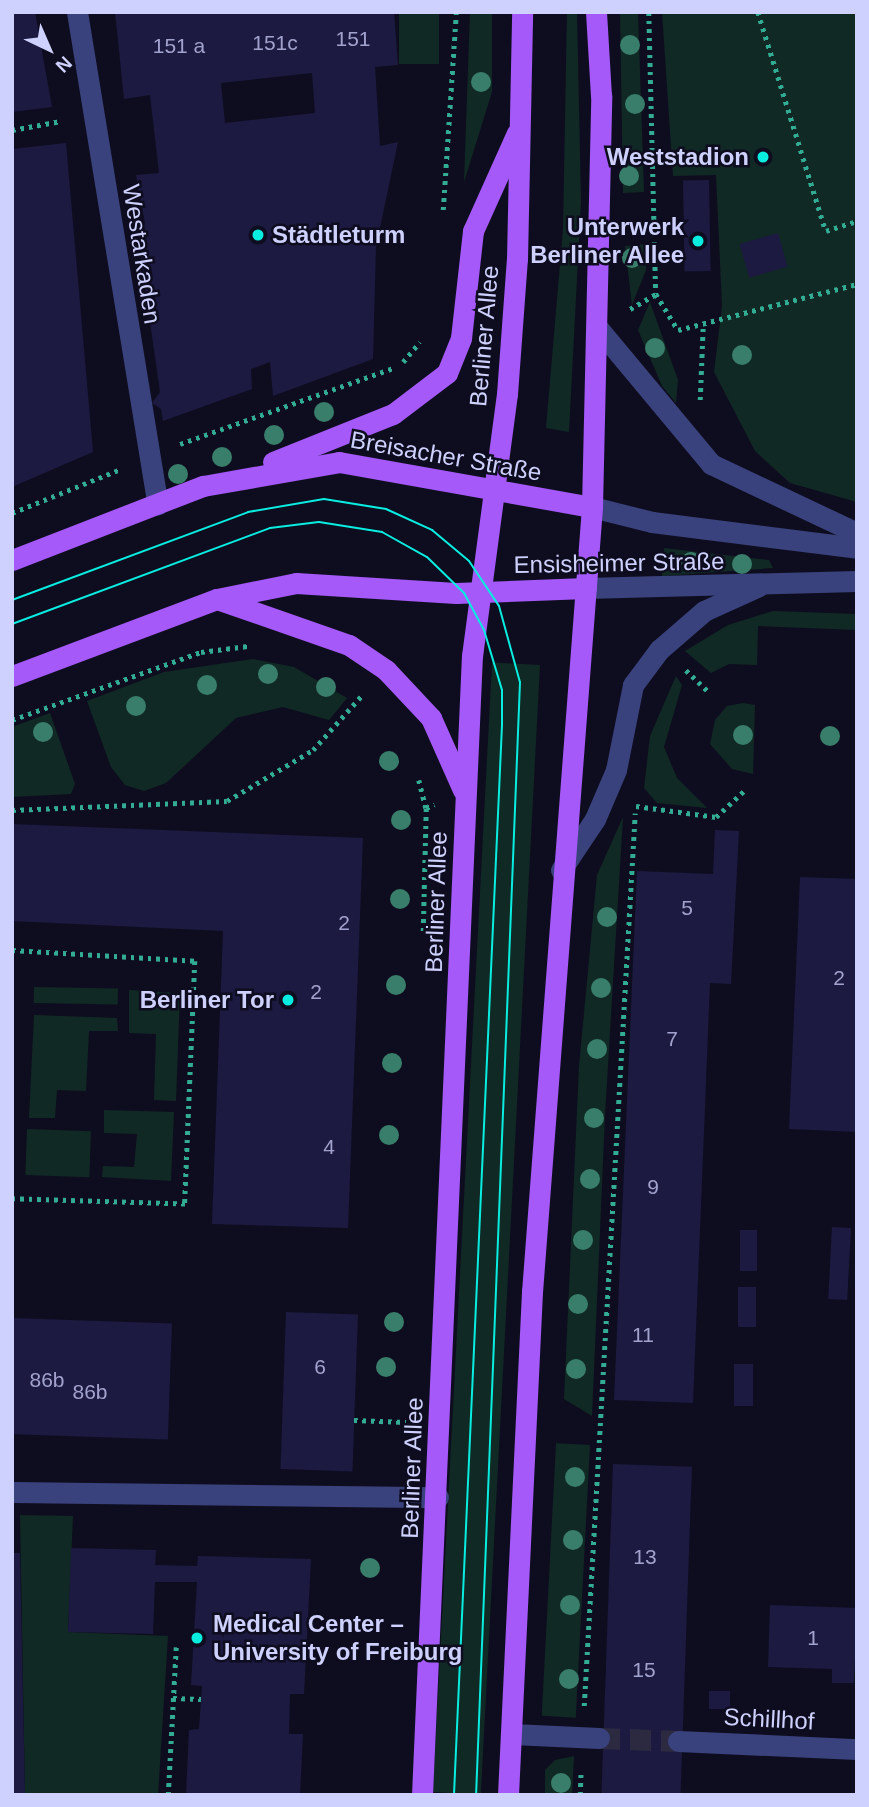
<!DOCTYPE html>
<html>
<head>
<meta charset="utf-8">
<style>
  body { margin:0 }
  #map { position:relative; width:869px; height:1807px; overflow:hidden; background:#0e0d1f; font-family:Helvetica,sans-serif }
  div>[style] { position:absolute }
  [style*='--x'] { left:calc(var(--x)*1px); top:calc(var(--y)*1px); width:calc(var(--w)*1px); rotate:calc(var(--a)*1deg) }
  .green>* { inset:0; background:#112924; transform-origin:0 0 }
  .building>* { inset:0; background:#1c1a40; transform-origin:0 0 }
  .minor-tunnel>* { height:21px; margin-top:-10.5px; transform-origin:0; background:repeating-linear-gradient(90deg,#2b2a40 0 21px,transparent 0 31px) }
  .path>* { height:4.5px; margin-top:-2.25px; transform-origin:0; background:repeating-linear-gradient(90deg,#32ac92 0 3.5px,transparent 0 8.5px) }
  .minor>* { height:21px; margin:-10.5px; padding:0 10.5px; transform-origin:10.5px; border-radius:10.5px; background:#3a427d }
  .major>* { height:21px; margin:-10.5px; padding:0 10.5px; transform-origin:10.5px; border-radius:10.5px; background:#a459f8 }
  .tram>* { height:2px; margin:-1px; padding:0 1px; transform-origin:1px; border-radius:1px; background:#09ede1 }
  .trees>* { width:20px; height:20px; margin:-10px; border-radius:50%; background:#397e6a }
  .dots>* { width:19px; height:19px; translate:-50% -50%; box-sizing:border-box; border:4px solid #0e0d1f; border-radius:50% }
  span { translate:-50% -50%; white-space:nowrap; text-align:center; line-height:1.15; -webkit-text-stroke:5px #0e0d1f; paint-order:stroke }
  .number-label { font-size:21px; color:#a2a2ce }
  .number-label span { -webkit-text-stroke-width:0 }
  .poi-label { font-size:24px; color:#ced0fd; font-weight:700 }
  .right { translate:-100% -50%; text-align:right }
  .left { translate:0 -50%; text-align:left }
  .street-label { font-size:24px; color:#ced0fd }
  .frame { position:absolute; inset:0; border:14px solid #ced0fd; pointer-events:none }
  .north { position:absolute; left:14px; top:14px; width:70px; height:70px; -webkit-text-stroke:5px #0e0d1f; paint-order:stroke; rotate:136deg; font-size:19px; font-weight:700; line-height:28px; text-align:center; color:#ced0fd }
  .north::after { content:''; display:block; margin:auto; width:24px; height:32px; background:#ced0fd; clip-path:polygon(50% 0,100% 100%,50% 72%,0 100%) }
</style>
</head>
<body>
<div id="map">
  <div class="green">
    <div style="left:399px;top:12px;width:40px;height:52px"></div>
    <div style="clip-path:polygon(470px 12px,492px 12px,492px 92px,464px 182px)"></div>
    <div style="clip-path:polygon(567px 12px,577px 12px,581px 202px,569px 432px,546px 428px,563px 229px)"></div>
    <div style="clip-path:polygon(620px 12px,638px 12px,644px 192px,623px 193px)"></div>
    <div style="clip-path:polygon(662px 12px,857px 12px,857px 502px,790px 483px,755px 451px,714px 372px,722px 306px,716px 175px,673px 176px)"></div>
    <div style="clip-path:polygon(646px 244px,646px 270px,632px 305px,625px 246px)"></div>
    <div style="clip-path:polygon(650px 302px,678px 380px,676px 403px,662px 386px,638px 330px)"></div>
    <div style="clip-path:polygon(664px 548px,769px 560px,773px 568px,662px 576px)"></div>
    <div style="clip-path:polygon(773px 611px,857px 614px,857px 630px,758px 626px,757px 665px,729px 664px,711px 673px,685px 651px,728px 625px)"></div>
    <div style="clip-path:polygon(253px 659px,294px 667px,347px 698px,329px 720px,283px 707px,236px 718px,166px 783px,144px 791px,125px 785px,111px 767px,87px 701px,164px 672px)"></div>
    <div style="left:540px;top:665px;width:1131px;height:48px;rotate:93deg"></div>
    <div style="clip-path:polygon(676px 676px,682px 685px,664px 747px,677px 778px,707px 808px,657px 803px,644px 788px,650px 736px)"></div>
    <div style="clip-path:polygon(743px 703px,755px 705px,753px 774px,732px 769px,710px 744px,715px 720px,727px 706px)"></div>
    <div style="clip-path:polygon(50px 713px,75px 784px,71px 794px,12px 797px,12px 727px)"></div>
    <div style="clip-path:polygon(623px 817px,605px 1115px,592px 1416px,564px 1399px,579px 1066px,597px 875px)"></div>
    <div style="left:34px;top:987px;width:84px;height:16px;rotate:1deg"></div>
    <div style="clip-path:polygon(129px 990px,180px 993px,176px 1101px,154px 1100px,156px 1034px,129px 1033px)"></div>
    <div style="clip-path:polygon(34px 1015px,117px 1018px,118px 1031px,89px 1031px,86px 1091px,57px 1090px,55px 1118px,29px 1118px)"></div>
    <div style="clip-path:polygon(104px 1110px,174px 1112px,171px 1181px,102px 1177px,103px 1166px,134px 1167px,137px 1134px,104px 1133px)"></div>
    <div style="left:27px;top:1129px;width:64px;height:46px;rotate:2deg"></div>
    <div style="left:590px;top:1445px;width:273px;height:34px;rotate:93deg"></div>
    <div style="clip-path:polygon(20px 1515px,73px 1516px,68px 1632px,168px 1636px,158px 1795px,25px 1795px)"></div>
    <div style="clip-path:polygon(574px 1756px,572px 1795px,545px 1795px,545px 1770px,555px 1760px)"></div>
  </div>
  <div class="building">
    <div style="clip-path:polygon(12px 12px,35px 12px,52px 107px,12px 112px)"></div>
    <div style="clip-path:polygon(evenodd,115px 12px,394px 12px,398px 65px,375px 67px,380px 146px,398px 142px,376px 247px,373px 359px,273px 396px,270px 362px,251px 369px,252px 389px,163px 421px,161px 409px,152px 403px,160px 392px,136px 224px,145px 223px,136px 175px,159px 173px,150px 95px,124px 99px,115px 12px,312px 73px,315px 113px,225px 123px,221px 83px,312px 73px)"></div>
    <div style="clip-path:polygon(66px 143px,93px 452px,12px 487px,12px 149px)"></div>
    <div style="left:709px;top:180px;width:91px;height:26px;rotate:89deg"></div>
    <div style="left:778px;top:233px;width:35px;height:40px;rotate:74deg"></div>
    <div style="clip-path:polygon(12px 824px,363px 838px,348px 1228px,212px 1224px,223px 931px,12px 921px)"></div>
    <div style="clip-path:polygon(715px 830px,739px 831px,731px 984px,710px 983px,693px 1403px,614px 1400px,637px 871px,713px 874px)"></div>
    <div style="clip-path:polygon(800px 877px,857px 879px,857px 1132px,789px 1129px)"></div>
    <div style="left:832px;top:1227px;width:19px;height:72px;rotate:3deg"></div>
    <div style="left:740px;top:1230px;width:17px;height:41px"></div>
    <div style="left:738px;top:1287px;width:18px;height:40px"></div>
    <div style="left:286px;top:1312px;width:72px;height:157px;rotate:2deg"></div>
    <div style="left:12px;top:1318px;width:160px;height:116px;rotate:2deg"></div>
    <div style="left:734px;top:1364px;width:19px;height:42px"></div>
    <div style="left:613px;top:1464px;width:79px;height:331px;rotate:2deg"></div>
    <div style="clip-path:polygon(71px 1548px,156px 1550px,155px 1565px,197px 1566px,198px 1556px,311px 1559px,304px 1694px,290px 1694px,289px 1734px,303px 1734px,300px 1795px,186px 1795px,189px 1730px,199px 1729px,202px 1686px,191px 1685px,197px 1582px,155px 1582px,153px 1634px,68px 1632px)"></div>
    <div style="clip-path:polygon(12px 1553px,20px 1553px,25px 1795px,12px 1795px)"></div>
    <div style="clip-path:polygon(770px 1605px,857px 1608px,854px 1683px,832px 1683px,832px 1669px,768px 1667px)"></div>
    <div style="left:709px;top:1691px;width:21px;height:18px"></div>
  </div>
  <div class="minor-tunnel">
    <div style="--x:599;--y:1738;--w:79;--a:2.2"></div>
  </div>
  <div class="path">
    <div style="--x:649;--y:12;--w:282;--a:88.6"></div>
    <div style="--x:656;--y:294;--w:42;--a:58.6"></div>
    <div style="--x:678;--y:330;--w:185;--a:-14.4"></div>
    <div style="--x:758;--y:12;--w:229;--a:72.8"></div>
    <div style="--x:826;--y:231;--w:33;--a:-18"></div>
    <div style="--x:12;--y:130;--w:50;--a:-10.4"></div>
    <div style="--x:443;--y:210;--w:198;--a:-86.2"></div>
    <div style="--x:630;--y:309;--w:30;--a:-30"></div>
    <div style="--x:403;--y:362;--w:26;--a:-50"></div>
    <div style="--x:700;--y:400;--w:76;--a:-87.7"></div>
    <div style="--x:180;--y:444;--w:229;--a:-19.6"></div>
    <div style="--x:12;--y:513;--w:118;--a:-22"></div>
    <div style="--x:686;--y:670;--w:30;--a:44"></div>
    <div style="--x:12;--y:720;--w:201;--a:-19.8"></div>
    <div style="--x:201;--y:652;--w:47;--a:-7.3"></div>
    <div style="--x:419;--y:780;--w:29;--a:76"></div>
    <div style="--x:636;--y:806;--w:81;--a:7.8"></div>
    <div style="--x:716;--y:817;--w:41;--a:-43"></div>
    <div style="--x:12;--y:810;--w:215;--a:-2.4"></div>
    <div style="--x:227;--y:801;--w:100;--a:-30.7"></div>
    <div style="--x:313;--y:750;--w:76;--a:-48.2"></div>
    <div style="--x:423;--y:931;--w:123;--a:-88.6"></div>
    <div style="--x:426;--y:808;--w:9;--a:-21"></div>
    <div style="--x:12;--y:950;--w:183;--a:3.4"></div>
    <div style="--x:195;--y:961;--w:243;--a:92.4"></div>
    <div style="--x:185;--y:1204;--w:173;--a:-178.3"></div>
    <div style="--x:354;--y:1420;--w:52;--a:2.2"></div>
    <div style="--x:173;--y:1698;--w:28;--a:2"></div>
    <div style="--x:584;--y:1706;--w:894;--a:-86.73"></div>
    <div style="--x:168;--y:1795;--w:148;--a:-86.9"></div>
    <div style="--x:580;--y:1795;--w:24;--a:-88"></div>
  </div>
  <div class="minor">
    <div style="--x:77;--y:12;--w:499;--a:80.7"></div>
    <div style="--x:597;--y:327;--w:178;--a:50.2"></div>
    <div style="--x:711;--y:464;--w:161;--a:25.3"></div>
    <div style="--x:592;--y:507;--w:62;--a:14"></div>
    <div style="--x:652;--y:522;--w:207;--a:7.2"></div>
    <div style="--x:586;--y:588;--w:271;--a:-1.5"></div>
    <div style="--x:561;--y:870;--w:61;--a:-56.3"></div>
    <div style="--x:595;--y:819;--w:53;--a:-66.8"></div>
    <div style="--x:616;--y:770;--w:87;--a:-78.7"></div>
    <div style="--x:633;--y:685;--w:44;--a:-53.4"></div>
    <div style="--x:659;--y:650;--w:60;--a:-40.9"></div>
    <div style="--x:704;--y:611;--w:60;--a:-24.4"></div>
    <div style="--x:12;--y:1492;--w:426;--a:0.7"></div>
    <div style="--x:512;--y:1734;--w:87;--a:2.6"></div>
    <div style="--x:678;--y:1741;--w:179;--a:2.6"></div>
  </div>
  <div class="major">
    <div style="--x:273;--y:462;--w:129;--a:-21.8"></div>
    <div style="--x:393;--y:414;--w:68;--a:-37.2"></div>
    <div style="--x:447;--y:373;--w:38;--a:-68"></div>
    <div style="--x:461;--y:338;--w:108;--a:-83.6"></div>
    <div style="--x:473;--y:231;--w:107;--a:-65.8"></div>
    <div style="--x:12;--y:560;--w:205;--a:-21.2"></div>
    <div style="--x:203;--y:486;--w:138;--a:-10"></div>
    <div style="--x:339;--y:462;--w:257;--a:10.1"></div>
    <div style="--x:217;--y:599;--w:140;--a:19.2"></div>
    <div style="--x:349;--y:645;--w:45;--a:34"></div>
    <div style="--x:386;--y:670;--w:66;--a:46.8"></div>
    <div style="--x:431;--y:718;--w:79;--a:66"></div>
    <div style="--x:12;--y:676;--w:219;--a:-20.6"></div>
    <div style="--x:217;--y:599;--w:81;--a:-11.4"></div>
    <div style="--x:296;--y:583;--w:160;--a:3.6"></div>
    <div style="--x:456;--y:593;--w:130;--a:-2.2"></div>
    <div style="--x:422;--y:1795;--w:1140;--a:-87.49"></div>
    <div style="--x:472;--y:656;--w:264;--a:-82.4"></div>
    <div style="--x:507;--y:394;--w:135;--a:-85.8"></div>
    <div style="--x:517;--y:259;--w:247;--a:-88.8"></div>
    <div style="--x:508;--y:1795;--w:504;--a:-87.27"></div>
    <div style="--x:532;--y:1292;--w:787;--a:-85.63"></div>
    <div style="--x:592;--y:507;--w:411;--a:-88.7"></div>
    <div style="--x:601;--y:96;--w:84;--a:-93.4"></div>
  </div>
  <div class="tram">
    <div style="--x:12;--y:600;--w:252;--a:-20.4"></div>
    <div style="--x:248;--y:512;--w:77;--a:-9.7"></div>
    <div style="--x:324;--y:499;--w:63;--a:9.2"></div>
    <div style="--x:386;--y:509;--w:51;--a:24.5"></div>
    <div style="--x:432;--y:530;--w:48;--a:40"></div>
    <div style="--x:469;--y:561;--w:54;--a:56.3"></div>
    <div style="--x:499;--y:606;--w:79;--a:74.6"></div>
    <div style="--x:520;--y:682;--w:1114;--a:92.26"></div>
    <div style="--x:12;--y:624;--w:275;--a:-20.4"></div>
    <div style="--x:270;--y:528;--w:49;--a:-7"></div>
    <div style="--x:319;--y:522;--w:64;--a:9"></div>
    <div style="--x:382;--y:532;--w:51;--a:29.1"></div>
    <div style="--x:427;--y:557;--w:52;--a:44.2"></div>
    <div style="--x:464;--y:593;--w:42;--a:61.6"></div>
    <div style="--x:484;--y:630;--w:63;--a:73.3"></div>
    <div style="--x:502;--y:690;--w:35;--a:90"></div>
    <div style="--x:502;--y:725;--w:1071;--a:92.57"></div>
  </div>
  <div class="trees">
    <div style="left:630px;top:45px"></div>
    <div style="left:481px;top:82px"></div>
    <div style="left:635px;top:104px"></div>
    <div style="left:629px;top:176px"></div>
    <div style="left:632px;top:258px"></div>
    <div style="left:655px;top:348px"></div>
    <div style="left:742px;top:355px"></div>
    <div style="left:324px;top:412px"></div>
    <div style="left:274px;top:435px"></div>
    <div style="left:222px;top:457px"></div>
    <div style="left:178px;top:474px"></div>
    <div style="left:691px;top:562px"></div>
    <div style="left:742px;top:564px"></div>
    <div style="left:268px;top:674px"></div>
    <div style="left:207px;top:685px"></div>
    <div style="left:326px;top:687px"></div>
    <div style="left:136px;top:706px"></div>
    <div style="left:43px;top:732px"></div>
    <div style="left:743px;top:735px"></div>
    <div style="left:830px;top:736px"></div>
    <div style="left:389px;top:761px"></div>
    <div style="left:401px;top:820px"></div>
    <div style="left:400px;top:899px"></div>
    <div style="left:607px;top:917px"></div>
    <div style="left:396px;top:985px"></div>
    <div style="left:601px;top:988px"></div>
    <div style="left:597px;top:1049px"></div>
    <div style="left:392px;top:1063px"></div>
    <div style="left:594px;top:1118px"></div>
    <div style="left:389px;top:1135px"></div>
    <div style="left:590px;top:1179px"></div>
    <div style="left:583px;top:1240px"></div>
    <div style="left:578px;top:1304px"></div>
    <div style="left:394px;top:1322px"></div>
    <div style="left:386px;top:1367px"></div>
    <div style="left:576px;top:1369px"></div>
    <div style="left:575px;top:1477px"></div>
    <div style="left:573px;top:1540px"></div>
    <div style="left:370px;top:1568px"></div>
    <div style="left:570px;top:1605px"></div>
    <div style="left:569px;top:1679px"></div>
    <div style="left:561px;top:1783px"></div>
  </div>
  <div class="dots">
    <div style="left:763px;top:157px;background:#09ede1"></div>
    <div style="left:258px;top:235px;background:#09ede1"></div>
    <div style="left:698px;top:241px;background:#09ede1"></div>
    <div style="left:288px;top:1000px;background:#09ede1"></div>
    <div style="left:197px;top:1638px;background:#09ede1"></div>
  </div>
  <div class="number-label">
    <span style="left:353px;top:39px">151</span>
    <span style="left:275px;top:43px">151c</span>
    <span style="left:179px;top:46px">151 a</span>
    <span style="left:687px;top:908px">5</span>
    <span style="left:344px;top:923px">2</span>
    <span style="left:839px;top:978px">2</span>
    <span style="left:316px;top:992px">2</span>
    <span style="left:672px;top:1039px">7</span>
    <span style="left:329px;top:1147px">4</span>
    <span style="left:653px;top:1187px">9</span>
    <span style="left:643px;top:1335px">11</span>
    <span style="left:320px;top:1367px">6</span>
    <span style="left:47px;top:1380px">86b</span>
    <span style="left:90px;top:1392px">86b</span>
    <span style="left:645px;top:1557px">13</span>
    <span style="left:813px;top:1638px">1</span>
    <span style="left:644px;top:1670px">15</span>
  </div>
  <div class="poi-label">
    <span class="right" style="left:749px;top:157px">Weststadion</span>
    <span class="right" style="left:684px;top:241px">Unterwerk<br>Berliner Allee</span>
    <span class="left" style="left:272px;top:235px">Städtleturm</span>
    <span class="right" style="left:274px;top:1000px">Berliner Tor</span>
    <span class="left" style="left:213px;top:1638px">Medical Center –<br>University of Freiburg</span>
  </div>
  <div class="street-label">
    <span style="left:142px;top:254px;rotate:81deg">Westarkaden</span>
    <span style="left:484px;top:336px;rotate:-85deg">Berliner Allee</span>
    <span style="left:446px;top:456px;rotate:10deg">Breisacher Straße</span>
    <span style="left:619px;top:563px;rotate:-1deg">Ensisheimer Straße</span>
    <span style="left:436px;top:902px;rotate:-88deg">Berliner Allee</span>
    <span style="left:412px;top:1468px;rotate:-88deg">Berliner Allee</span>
    <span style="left:769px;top:1719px;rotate:3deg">Schillhof</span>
  </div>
  <div class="frame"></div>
  <div class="north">N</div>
</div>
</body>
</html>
